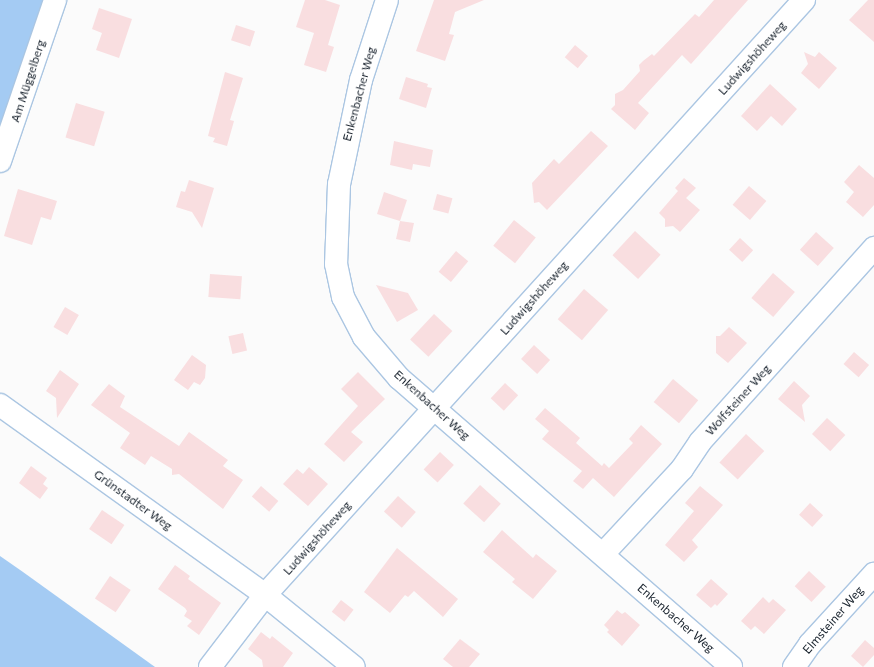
<!DOCTYPE html>
<html>
<head>
<meta charset="utf-8">
<style>
  body { margin:0 }
  #map { position:relative; width:874px; height:667px; overflow:hidden; background:#fbfbfb; font-family:Commissioner,sans-serif }
  div>[style] { position:absolute }
  [style*='--x'] { left:calc(var(--x)*1px); top:calc(var(--y)*1px); width:calc(var(--w)*1px); rotate:calc(var(--a)*1deg) }
  .forest>* { inset:0; background:#a4cbf3 }
  .building>* { inset:0; background:#f9dee0; transform-origin:0 0 }
  .roads { filter:drop-shadow(1px 0 #abc6e2) drop-shadow(-1px 0 #abc6e2) drop-shadow(0 1px #abc6e2) drop-shadow(0 -1px #abc6e2) }
  .minor>* { height:22px; margin:-11px; padding:0 11px; transform-origin:11px; border-radius:11px; background:#fff }
  span { translate:-50% -50%; white-space:nowrap; text-align:center; line-height:1.15; -webkit-text-stroke:4px #fff; paint-order:stroke }
  .street-label { font-size:12px; color:#16202b }
</style>
</head>
<body>
<div id="map">
  <div class="forest">
    <div style="clip-path:polygon(0 0,48px 0,0 151px)"></div>
    <div style="clip-path:polygon(0 556px,23px 572px,155px 667px,0 667px)"></div>
  </div>
  <div class="building">
    <div style="clip-path:polygon(305px 0,325px 0,340px 5px,328px 45px,334px 47px,326px 72px,304px 65px,314px 33px,296px 27px)"></div>
    <div style="clip-path:polygon(434px 0,484px 0,455px 12px,449px 34px,454px 35px,445px 61px,416px 51px)"></div>
    <div style="clip-path:polygon(714px 0,748px 0,691px 64px,682px 55px,638px 103px,649px 113px,635px 130px,611px 109px,615px 105px,615px 94px,623px 90px,640px 71px,639px 65px,643px 61px,652px 54px,654px 56px,695px 14px,699px 17px)"></div>
    <div style="clip-path:polygon(868px 0,874px 0,874px 42px,849px 20px)"></div>
    <div style="clip-path:polygon(99px 8px,132px 19px,119px 58px,96px 50px,102px 33px,92px 29px)"></div>
    <div style="left:236px;top:25px;width:20px;height:16px;rotate:18deg"></div>
    <div style="left:575px;top:45px;width:17px;height:16px;rotate:40deg"></div>
    <div style="clip-path:polygon(804px 52px,815px 57px,819px 52px,837px 68px,819px 89px,801px 73px,808px 64px)"></div>
    <div style="clip-path:polygon(225px 72px,243px 78px,230px 120px,234px 121px,227px 146px,213px 142px,215px 138px,208px 136px)"></div>
    <div style="clip-path:polygon(406px 77px,428px 84px,427px 87px,432px 88px,426px 108px,399px 99px)"></div>
    <div style="clip-path:polygon(770px 84px,797px 109px,782px 126px,771px 116px,757px 131px,741px 116px)"></div>
    <div style="left:76px;top:103px;width:30px;height:36px;rotate:17deg"></div>
    <div style="clip-path:polygon(591px 131px,608px 146px,547px 210px,539px 202px,534px 203px,532px 183px,554px 159px,559px 164px)"></div>
    <div style="clip-path:polygon(394px 141px,433px 150px,430px 167px,413px 164px,412px 170px,390px 165px)"></div>
    <div style="clip-path:polygon(859px 165px,874px 178px,874px 205px,863px 217px,846px 202px,854px 192px,844px 182px)"></div>
    <div style="clip-path:polygon(684px 178px,696px 188px,686px 198px,700px 210px,680px 232px,673px 226px,665px 227px,665px 219px,659px 213px,678px 191px,675px 188px)"></div>
    <div style="clip-path:polygon(189px 180px,214px 188px,202px 228px,192px 212px,176px 207px,181px 191px,185px 192px)"></div>
    <div style="left:749px;top:186px;width:23px;height:25px;rotate:41deg"></div>
    <div style="clip-path:polygon(18px 189px,57px 201px,51px 220px,41px 217px,32px 245px,4px 236px)"></div>
    <div style="clip-path:polygon(384px 192px,407px 200px,400px 221px,414px 223px,410px 242px,396px 239px,400px 221px,377px 214px)"></div>
    <div style="left:437px;top:194px;width:16px;height:16px;rotate:15deg"></div>
    <div style="left:514px;top:220px;width:28px;height:33px;rotate:39deg"></div>
    <div style="left:635px;top:231px;width:35px;height:33px;rotate:43deg"></div>
    <div style="left:816px;top:232px;width:24px;height:24px;rotate:42deg"></div>
    <div style="left:740px;top:238px;width:18px;height:16px;rotate:43deg"></div>
    <div style="left:456px;top:251px;width:16px;height:27px;rotate:40deg"></div>
    <div style="left:773px;top:273px;width:29px;height:33px;rotate:41deg"></div>
    <div style="left:210px;top:274px;width:32px;height:23px;rotate:4deg"></div>
    <div style="clip-path:polygon(376px 285px,408px 293px,418px 310px,397px 322px)"></div>
    <div style="left:584px;top:289px;width:32px;height:40px;rotate:41deg"></div>
    <div style="left:65px;top:307px;width:16px;height:23px;rotate:30deg"></div>
    <div style="left:434px;top:314px;width:25px;height:35px;rotate:43deg"></div>
    <div style="clip-path:polygon(729px 327px,747px 343px,728px 363px,716px 353px,716px 336px,720px 336px)"></div>
    <div style="left:243px;top:333px;width:18px;height:15px;rotate:77deg"></div>
    <div style="left:534px;top:345px;width:22px;height:19px;rotate:43deg"></div>
    <div style="left:854px;top:352px;width:20px;height:16px;rotate:41deg"></div>
    <div style="clip-path:polygon(192px 355px,206px 365px,205px 378px,200px 385px,194px 382px,188px 390px,174px 380px)"></div>
    <div style="clip-path:polygon(60px 370px,79px 384px,57px 418px,56px 398px,46px 391px)"></div>
    <div style="clip-path:polygon(358px 372px,385px 399px,351px 432px,363px 442px,344px 462px,324px 444px,358px 406px,341px 389px)"></div>
    <div style="left:673px;top:379px;width:33px;height:30px;rotate:40deg"></div>
    <div style="clip-path:polygon(794px 381px,810px 396px,802px 405px,805px 422px,778px 399px)"></div>
    <div style="left:505px;top:383px;width:18px;height:21px;rotate:43deg"></div>
    <div style="clip-path:polygon(109px 384px,125px 396px,120px 407px,179px 446px,189px 432px,228px 460px,223px 466px,243px 480px,223px 509px,179px 474px,172px 475px,172px 469px,151px 456px,145px 465px,120px 448px,130px 433px,91px 405px)"></div>
    <div style="clip-path:polygon(545px 408px,580px 438px,576px 443px,602px 466px,604px 463px,609px 468px,633px 443px,629px 439px,641px 425px,662px 444px,614px 497px,593px 478px,583px 489px,573px 481px,582px 471px,542px 439px,549px 431px,535px 419px)"></div>
    <div style="left:827px;top:418px;width:25px;height:22px;rotate:43deg"></div>
    <div style="left:746px;top:434px;width:25px;height:39px;rotate:43deg"></div>
    <div style="left:440px;top:452px;width:19px;height:24px;rotate:43deg"></div>
    <div style="clip-path:polygon(31px 466px,47px 478px,43px 484px,48px 488px,40px 499px,19px 483px)"></div>
    <div style="clip-path:polygon(309px 467px,328px 484px,308px 506px,283px 484px,297px 469px,303px 474px)"></div>
    <div style="left:480px;top:485px;width:28px;height:25px;rotate:42deg"></div>
    <div style="left:261px;top:486px;width:23px;height:14px;rotate:41deg"></div>
    <div style="clip-path:polygon(700px 486px,723px 505px,692px 540px,698px 547px,684px 562px,665px 545px,694px 511px,685px 503px)"></div>
    <div style="left:398px;top:496px;width:24px;height:21px;rotate:42deg"></div>
    <div style="left:810px;top:503px;width:18px;height:16px;rotate:43deg"></div>
    <div style="left:102px;top:510px;width:27px;height:23px;rotate:34deg"></div>
    <div style="clip-path:polygon(502px 530px,533px 558px,536px 554px,557px 571px,533px 599px,512px 582px,515px 579px,483px 552px)"></div>
    <div style="clip-path:polygon(397px 548px,458px 599px,443px 617px,414px 591px,408px 597px,405px 595px,390px 613px,364px 592px)"></div>
    <div style="clip-path:polygon(175px 565px,190px 576px,188px 579px,221px 603px,199px 635px,187px 626px,192px 621px,184px 616px,187px 611px,185px 608px,158px 589px)"></div>
    <div style="left:809px;top:571px;width:23px;height:21px;rotate:43deg"></div>
    <div style="left:110px;top:576px;width:25px;height:27px;rotate:34deg"></div>
    <div style="clip-path:polygon(711px 579px,728px 594px,717px 606px,715px 604px,711px 608px,696px 595px)"></div>
    <div style="clip-path:polygon(763px 597px,769px 603px,773px 599px,786px 610px,764px 634px,755px 626px,751px 630px,741px 621px)"></div>
    <div style="left:341px;top:600px;width:16px;height:15px;rotate:38deg"></div>
    <div style="clip-path:polygon(617px 610px,622px 614px,625px 612px,640px 625px,622px 646px,607px 632px,609px 630px,604px 625px)"></div>
    <div style="clip-path:polygon(261px 632px,270px 639px,272px 636px,293px 653px,283px 667px,263px 667px,262px 660px,248px 649px)"></div>
    <div style="clip-path:polygon(460px 639px,480px 654px,469px 667px,453px 667px,443px 659px)"></div>
    <div style="clip-path:polygon(865px 640px,874px 648px,874px 655px,863px 667px,851px 656px)"></div>
  </div>
  <div class="roads">
    <div class="minor">
      <div style="--x:387;--y:0;--w:84;--a:108"></div>
      <div style="--x:361;--y:80;--w:106;--a:101.9"></div>
      <div style="--x:339;--y:184;--w:80;--a:92.1"></div>
      <div style="--x:336;--y:264;--w:34;--a:78"></div>
      <div style="--x:343;--y:297;--w:45;--a:62.3"></div>
      <div style="--x:364;--y:337;--w:54;--a:49.5"></div>
      <div style="--x:399;--y:378;--w:440;--a:41"></div>
      <div style="--x:0;--y:161;--w:170;--a:-71.1"></div>
      <div style="--x:0;--y:405;--w:326;--a:35.6"></div>
      <div style="--x:265;--y:595;--w:114;--a:39"></div>
      <div style="--x:603;--y:554;--w:116;--a:-47.1"></div>
      <div style="--x:682;--y:469;--w:32;--a:-56"></div>
      <div style="--x:700;--y:442;--w:261;--a:-48.1"></div>
      <div style="--x:210;--y:667;--w:91;--a:-52.6"></div>
      <div style="--x:265;--y:595;--w:803;--a:-47.83"></div>
      <div style="--x:794;--y:667;--w:28;--a:-55"></div>
      <div style="--x:810;--y:644;--w:95;--a:-47.6"></div>
    </div>
  </div>
  <div class="street-label">
    <span style="left:752px;top:58px;rotate:-48deg">Ludwigshöheweg</span>
    <span style="left:28px;top:81px;rotate:-72deg">Am Müggelberg</span>
    <span style="left:359px;top:94px;rotate:-75deg">Enkenbacher Weg</span>
    <span style="left:534px;top:298px;rotate:-48deg">Ludwigshöheweg</span>
    <span style="left:738px;top:400px;rotate:-48deg">Wolfsteiner Weg</span>
    <span style="left:432px;top:405px;rotate:42deg">Enkenbacher Weg</span>
    <span style="left:133px;top:500px;rotate:36deg">Grünstadter Weg</span>
    <span style="left:317px;top:538px;rotate:-48deg">Ludwigshöheweg</span>
    <span style="left:676px;top:618px;rotate:41deg">Enkenbacher Weg</span>
    <span style="left:833px;top:620px;rotate:-49deg">Elmsteiner Weg</span>
  </div>
</div>
</body>
</html>
